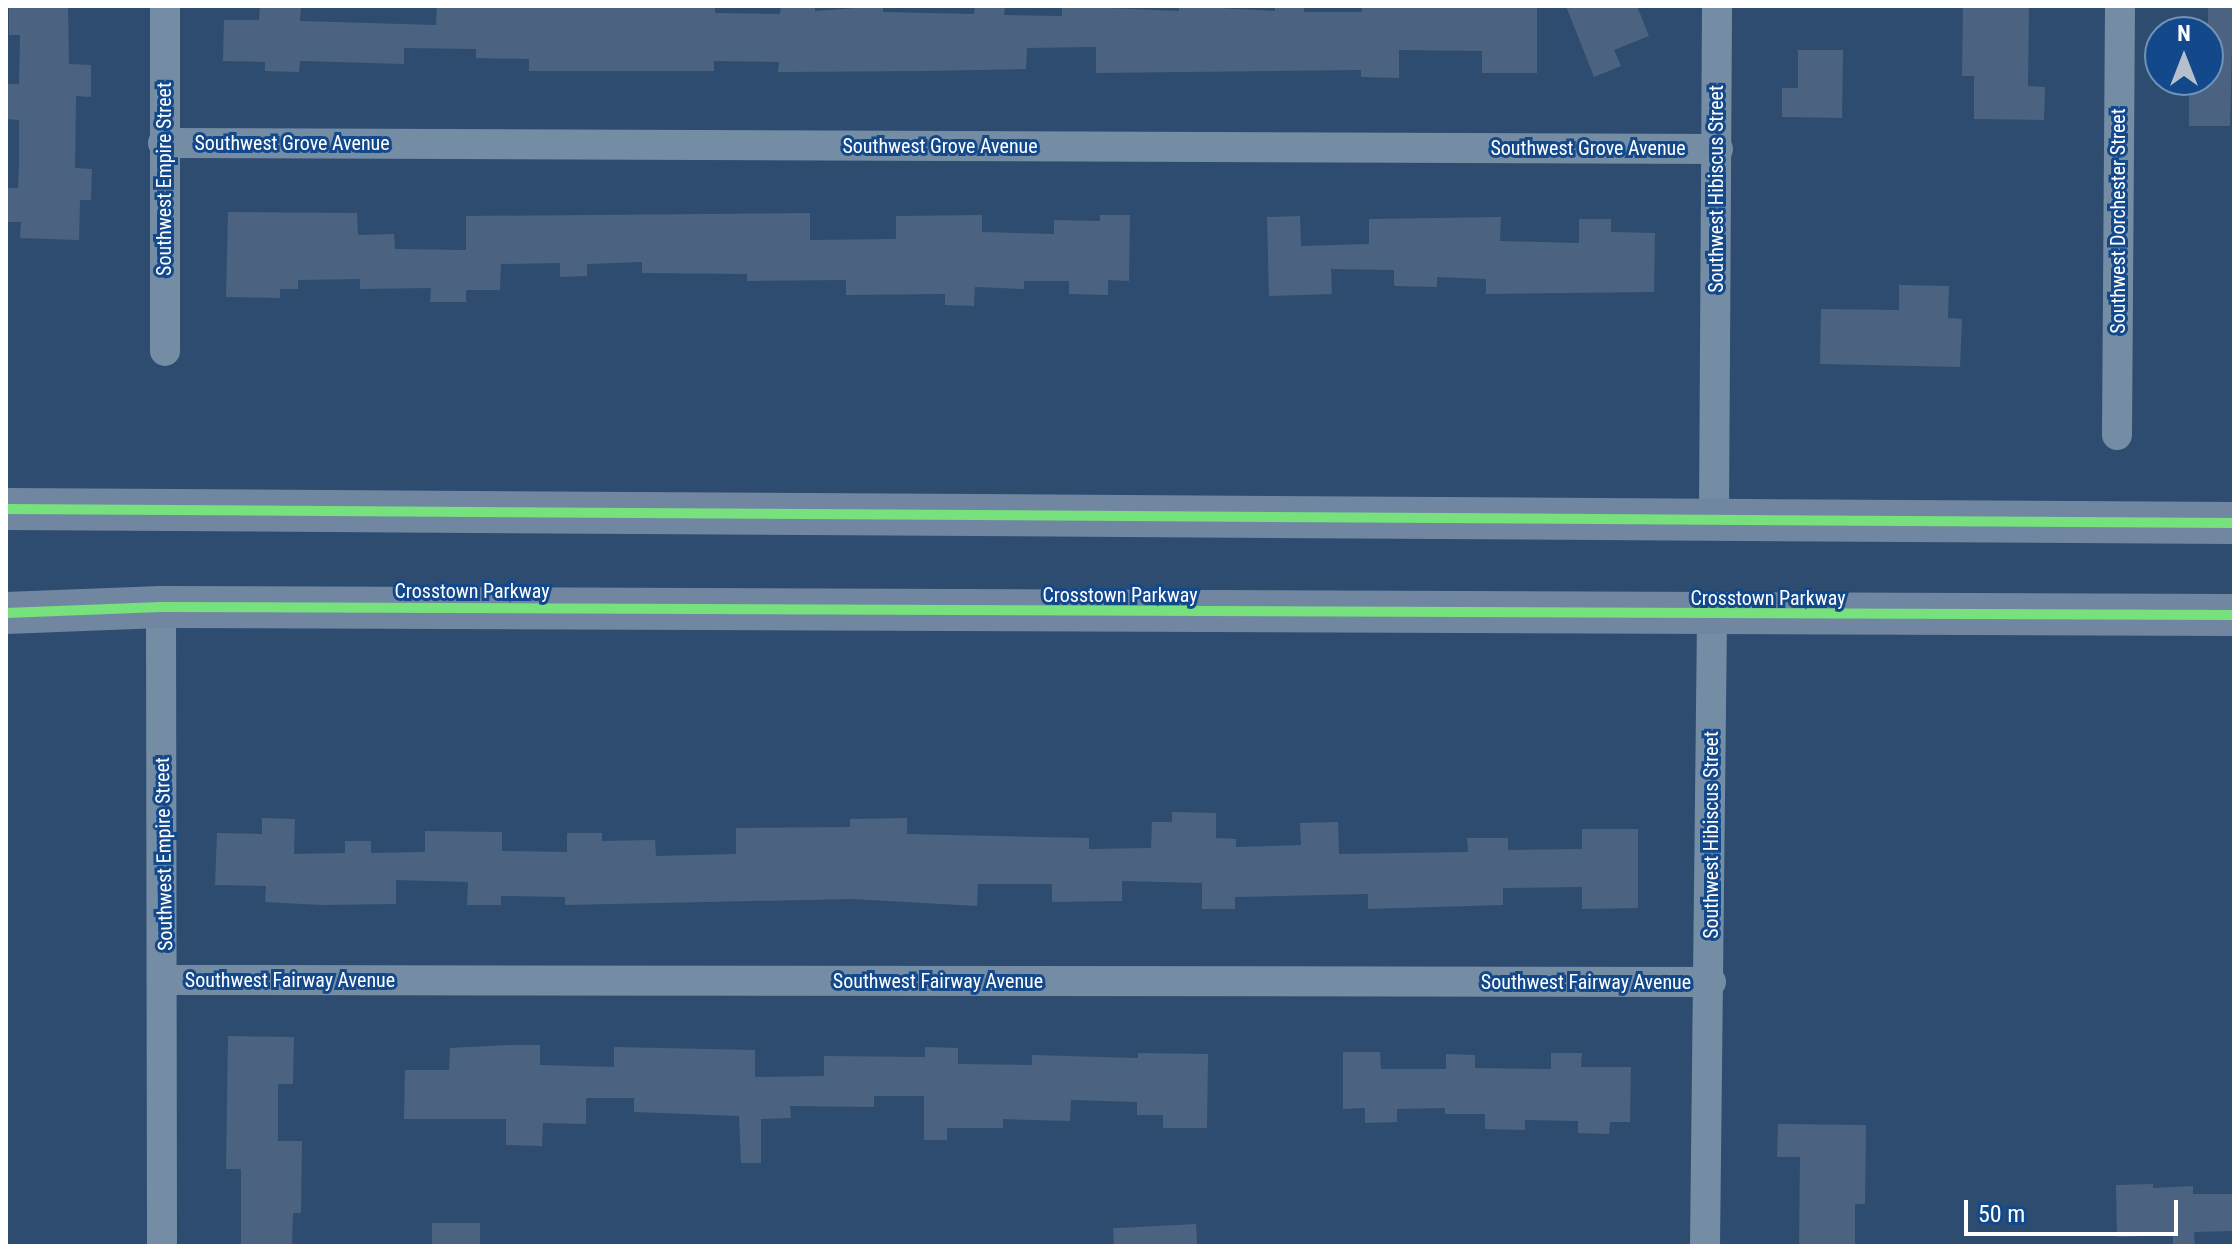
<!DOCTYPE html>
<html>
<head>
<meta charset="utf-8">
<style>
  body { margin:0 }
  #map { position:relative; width:2240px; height:1252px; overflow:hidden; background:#2e4c70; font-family:"Roboto Condensed",sans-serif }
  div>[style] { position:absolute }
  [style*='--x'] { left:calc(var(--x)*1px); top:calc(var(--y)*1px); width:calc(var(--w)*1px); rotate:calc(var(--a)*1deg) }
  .building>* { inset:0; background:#4b6380; transform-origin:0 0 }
  .street>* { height:30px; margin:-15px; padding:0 15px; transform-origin:15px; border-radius:15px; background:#758ca5 }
  .secondary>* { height:42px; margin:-21px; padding:0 21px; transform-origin:21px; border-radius:21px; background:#7187a1 }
  .cycleway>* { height:10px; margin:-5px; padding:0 5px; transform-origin:5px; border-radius:5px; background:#77e17e }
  span { translate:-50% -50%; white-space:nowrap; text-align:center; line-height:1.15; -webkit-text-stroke:6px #13498b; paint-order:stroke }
  .street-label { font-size:20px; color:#fff }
  .frame { position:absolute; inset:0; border:8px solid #fff; pointer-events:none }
  .north { position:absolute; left:2144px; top:16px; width:80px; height:80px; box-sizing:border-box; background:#13498b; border:2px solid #7192b9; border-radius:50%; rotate:0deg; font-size:22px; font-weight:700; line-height:32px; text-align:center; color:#fff }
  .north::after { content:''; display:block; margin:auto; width:28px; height:36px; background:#b6c0cd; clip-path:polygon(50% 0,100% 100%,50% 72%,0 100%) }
  .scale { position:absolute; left:1964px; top:1200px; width:214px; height:36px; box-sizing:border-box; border:4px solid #fff; border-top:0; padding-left:10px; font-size:24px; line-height:28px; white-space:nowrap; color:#fff; -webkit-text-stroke:6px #13498b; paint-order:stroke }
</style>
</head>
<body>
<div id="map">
  <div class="building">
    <div style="clip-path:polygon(9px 6px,68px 6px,69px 64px,91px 65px,91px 97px,76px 96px,75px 168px,92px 169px,91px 200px,80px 200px,79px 240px,20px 238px,21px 222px,6px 222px,6px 188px,18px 188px,19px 167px,19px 120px,6px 119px,6px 84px,19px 84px,20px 35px,9px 35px)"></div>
    <div style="clip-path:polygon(260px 6px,301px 6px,300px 21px,436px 25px,437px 6px,715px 6px,715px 13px,780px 14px,781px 6px,815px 6px,815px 11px,883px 6px,883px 12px,974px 14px,975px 6px,1005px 6px,1004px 15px,1062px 16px,1062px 6px,1179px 11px,1179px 6px,1275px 11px,1275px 6px,1304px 6px,1304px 12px,1362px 12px,1362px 6px,1537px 6px,1537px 73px,1482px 73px,1482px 51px,1399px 50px,1399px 78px,1361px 77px,1361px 70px,1096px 73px,1096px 47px,1027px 48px,1026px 69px,924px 71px,778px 72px,779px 62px,714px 61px,714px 71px,529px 71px,529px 59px,476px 58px,476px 49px,404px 48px,404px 64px,300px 61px,299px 72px,265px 71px,265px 62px,223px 61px,224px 20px,259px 20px)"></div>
    <div style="clip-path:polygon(1566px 6px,1637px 6px,1649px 36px,1614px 50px,1621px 66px,1594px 77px)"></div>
    <div style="clip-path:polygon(1963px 6px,2029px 6px,2028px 86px,2045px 87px,2044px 120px,1974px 119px,1974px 76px,1962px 76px)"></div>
    <div style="clip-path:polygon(2208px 6px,2233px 6px,2230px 126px,2189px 126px,2189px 80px,2208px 80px)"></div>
    <div style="clip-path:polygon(1798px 50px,1843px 50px,1842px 118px,1782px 117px,1782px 88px,1798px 88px)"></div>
    <div style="clip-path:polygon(228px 212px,357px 213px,358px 235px,394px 234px,395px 249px,466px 250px,466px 216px,810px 213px,810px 240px,896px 239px,896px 216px,982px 215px,982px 232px,1054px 234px,1054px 220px,1100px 221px,1100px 215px,1130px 215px,1129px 281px,1108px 280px,1108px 295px,1069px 294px,1069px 281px,1024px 281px,1024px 289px,975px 287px,974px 306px,945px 305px,945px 294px,846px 295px,846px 280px,747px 281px,747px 274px,642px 273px,642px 262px,587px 264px,587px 276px,560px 277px,560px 263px,501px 264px,500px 290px,466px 290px,466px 302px,430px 302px,431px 288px,360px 289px,360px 279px,298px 280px,298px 289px,280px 289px,280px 298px,226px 297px)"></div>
    <div style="clip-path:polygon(1300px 216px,1301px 246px,1369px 244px,1369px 219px,1501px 217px,1500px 241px,1579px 243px,1579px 219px,1611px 219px,1611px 232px,1655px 233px,1654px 292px,1486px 294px,1486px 279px,1437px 277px,1437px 287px,1394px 286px,1394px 270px,1331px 269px,1332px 294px,1269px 296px,1267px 217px)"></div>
    <div style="clip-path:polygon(1899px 285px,1949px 286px,1948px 318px,1962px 319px,1960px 367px,1820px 364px,1821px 309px,1899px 310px)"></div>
    <div style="clip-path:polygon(1172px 812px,1216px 813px,1216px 838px,1236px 839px,1236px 847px,1301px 845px,1300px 823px,1338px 822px,1339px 854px,1468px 852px,1467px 838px,1508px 838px,1508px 850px,1582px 849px,1582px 829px,1638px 829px,1638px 908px,1582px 909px,1582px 887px,1503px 888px,1503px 905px,1368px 909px,1368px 894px,1235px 897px,1235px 909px,1202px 909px,1202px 883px,1122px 881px,1122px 901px,1052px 902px,1052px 884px,978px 884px,977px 906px,852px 899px,565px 905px,565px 897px,501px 896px,501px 905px,467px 905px,468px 882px,396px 880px,396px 904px,321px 905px,265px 902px,266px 886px,215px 885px,217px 833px,262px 834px,262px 818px,295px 819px,294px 854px,345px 853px,345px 841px,371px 841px,371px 853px,425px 852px,425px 831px,502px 832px,502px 851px,567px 852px,567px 833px,602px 833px,602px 841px,655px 840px,656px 856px,736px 854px,736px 828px,850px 827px,850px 819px,907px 818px,907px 834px,1089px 838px,1089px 849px,1151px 848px,1152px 822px,1172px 822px)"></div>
    <div style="clip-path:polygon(228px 1036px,294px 1037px,293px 1084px,278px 1084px,278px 1141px,302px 1141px,301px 1213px,293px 1213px,292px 1246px,241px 1246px,241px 1169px,226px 1169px)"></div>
    <div style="clip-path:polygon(508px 1045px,540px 1045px,540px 1065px,614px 1067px,614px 1047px,755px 1050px,755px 1077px,824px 1076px,824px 1056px,925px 1057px,925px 1047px,958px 1048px,958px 1064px,1032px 1065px,1032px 1055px,1138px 1058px,1138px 1053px,1208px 1054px,1207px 1128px,1163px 1128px,1163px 1115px,1137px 1115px,1137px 1102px,1071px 1100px,1070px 1121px,1003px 1119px,1003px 1128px,947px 1128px,947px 1140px,924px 1140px,924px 1096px,874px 1096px,874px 1107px,790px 1106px,791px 1118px,761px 1119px,761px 1163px,741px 1163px,739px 1116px,634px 1112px,634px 1098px,586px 1098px,586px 1124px,543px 1123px,542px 1146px,506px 1145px,506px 1119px,404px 1119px,405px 1070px,449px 1070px,450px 1048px)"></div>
    <div style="clip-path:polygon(1343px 1052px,1380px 1052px,1381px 1069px,1446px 1069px,1446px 1054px,1475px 1055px,1475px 1068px,1551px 1069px,1551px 1053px,1582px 1053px,1581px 1067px,1631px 1067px,1630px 1122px,1610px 1122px,1609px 1134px,1578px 1133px,1578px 1121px,1525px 1120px,1525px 1130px,1485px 1129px,1485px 1114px,1445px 1114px,1445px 1108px,1397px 1109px,1397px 1122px,1365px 1123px,1365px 1108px,1343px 1109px)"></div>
    <div style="clip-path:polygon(1778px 1124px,1866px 1125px,1865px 1204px,1855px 1204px,1855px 1246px,1799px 1246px,1800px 1157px,1777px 1157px)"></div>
    <div style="clip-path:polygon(2153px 1184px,2153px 1188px,2193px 1186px,2193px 1194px,2234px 1194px,2234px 1231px,2194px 1232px,2195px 1246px,2173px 1246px,2173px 1235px,2117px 1237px,2116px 1185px)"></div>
    <div style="left:480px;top:1223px;width:23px;height:48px;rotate:90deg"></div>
    <div style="left:1196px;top:1224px;width:22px;height:83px;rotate:87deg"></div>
  </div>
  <div class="street">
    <div style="--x:163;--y:143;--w:1555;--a:0.22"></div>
    <div style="--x:165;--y:351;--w:345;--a:-90"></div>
    <div style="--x:2117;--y:435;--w:429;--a:-89.6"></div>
    <div style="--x:1714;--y:517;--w:511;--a:-89.66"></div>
    <div style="--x:161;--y:607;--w:639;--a:89.91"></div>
    <div style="--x:165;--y:980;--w:1546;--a:0.07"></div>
    <div style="--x:1705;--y:1246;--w:630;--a:-89.36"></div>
  </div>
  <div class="secondary">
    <div style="--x:6;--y:509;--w:2228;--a:0.36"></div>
    <div style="--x:6;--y:613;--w:155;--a:-2.2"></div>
    <div style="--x:161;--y:607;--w:2073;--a:0.22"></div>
  </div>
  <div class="cycleway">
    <div style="--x:6;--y:509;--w:2228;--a:0.36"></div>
    <div style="--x:6;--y:613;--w:155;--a:-2.2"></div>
    <div style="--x:161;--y:607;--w:2073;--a:0.22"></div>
  </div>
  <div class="street-label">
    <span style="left:292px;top:143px">Southwest Grove Avenue</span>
    <span style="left:940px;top:146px">Southwest Grove Avenue</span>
    <span style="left:1588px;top:148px">Southwest Grove Avenue</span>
    <span style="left:164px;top:179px;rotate:-90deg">Southwest Empire Street</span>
    <span style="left:1716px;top:189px;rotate:-90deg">Southwest Hibiscus Street</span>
    <span style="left:2118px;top:221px;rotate:-90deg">Southwest Dorchester Street</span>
    <span style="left:472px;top:591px">Crosstown Parkway</span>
    <span style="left:1120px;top:595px">Crosstown Parkway</span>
    <span style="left:1768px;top:598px">Crosstown Parkway</span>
    <span style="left:1711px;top:835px;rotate:-90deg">Southwest Hibiscus Street</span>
    <span style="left:164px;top:854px;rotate:-91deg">Southwest Empire Street</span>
    <span style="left:290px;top:980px">Southwest Fairway Avenue</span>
    <span style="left:938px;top:981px">Southwest Fairway Avenue</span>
    <span style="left:1586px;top:982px">Southwest Fairway Avenue</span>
  </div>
  <div class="frame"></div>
  <div class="north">N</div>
  <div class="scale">50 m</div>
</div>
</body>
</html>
